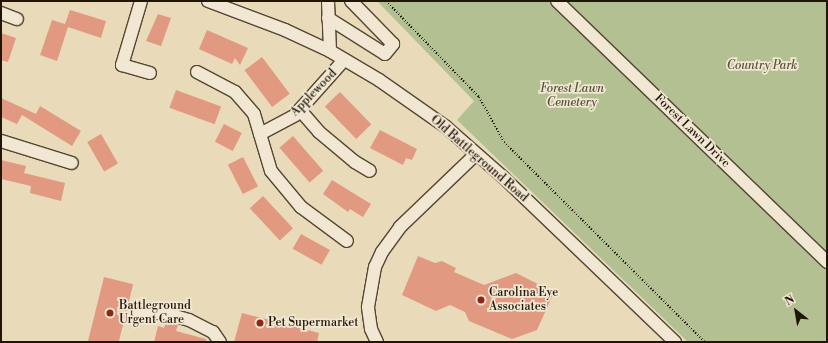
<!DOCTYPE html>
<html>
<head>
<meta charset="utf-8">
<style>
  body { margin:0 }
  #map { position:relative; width:828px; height:343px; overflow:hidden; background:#e9dab9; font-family:"Libre Bodoni",serif }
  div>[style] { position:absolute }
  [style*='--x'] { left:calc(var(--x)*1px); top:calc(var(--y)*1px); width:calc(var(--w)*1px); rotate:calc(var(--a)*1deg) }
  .green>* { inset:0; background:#b2c092 }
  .building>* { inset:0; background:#e19a81; transform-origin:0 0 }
  .path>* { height:2px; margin-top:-1px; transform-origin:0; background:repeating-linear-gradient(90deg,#211506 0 1px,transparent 0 3px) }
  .roads { filter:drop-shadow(1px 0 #534633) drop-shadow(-1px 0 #534633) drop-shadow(0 1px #534633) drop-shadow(0 -1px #534633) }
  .minor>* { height:12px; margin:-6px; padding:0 6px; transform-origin:6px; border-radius:6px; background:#f1e7d2 }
  .dots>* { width:11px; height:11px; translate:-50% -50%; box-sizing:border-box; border:2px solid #f1e7d2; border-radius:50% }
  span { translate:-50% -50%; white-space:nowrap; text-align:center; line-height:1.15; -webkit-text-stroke:3.5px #f1e7d2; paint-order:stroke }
  .park-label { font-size:12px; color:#545137; font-style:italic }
  .street-label { font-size:12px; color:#211506 }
  .poi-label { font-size:12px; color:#211506 }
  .left { translate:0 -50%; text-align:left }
  .frame { position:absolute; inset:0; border:2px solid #211506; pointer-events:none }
  .north { position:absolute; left:776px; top:291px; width:40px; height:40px; -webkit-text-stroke:3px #f1e7d2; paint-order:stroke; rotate:329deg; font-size:11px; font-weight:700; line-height:16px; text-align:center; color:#211506 }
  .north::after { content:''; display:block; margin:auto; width:14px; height:18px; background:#211506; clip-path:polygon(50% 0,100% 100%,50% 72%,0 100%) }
</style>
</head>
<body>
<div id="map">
  <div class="green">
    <div style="clip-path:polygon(377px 1px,827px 1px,827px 342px,688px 342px,457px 120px,474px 101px)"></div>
  </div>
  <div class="building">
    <div style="clip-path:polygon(70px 10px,106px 21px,101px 38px,68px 27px,57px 61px,40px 55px,52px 20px,65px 24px)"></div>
    <div style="clip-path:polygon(158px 14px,171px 18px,161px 46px,146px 41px)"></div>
    <div style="clip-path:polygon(207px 30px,248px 48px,240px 65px,235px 58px,232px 64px,199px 49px)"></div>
    <div style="clip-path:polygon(1px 33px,16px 38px,8px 62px,1px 60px)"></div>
    <div style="left:262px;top:57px;width:46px;height:22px;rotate:53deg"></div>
    <div style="left:176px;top:90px;width:48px;height:19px;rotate:20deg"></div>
    <div style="left:340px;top:92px;width:45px;height:21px;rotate:46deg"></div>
    <div style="clip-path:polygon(1px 98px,36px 114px,40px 106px,81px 131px,72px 146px,22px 115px,17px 124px,1px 117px)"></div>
    <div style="left:224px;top:124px;width:20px;height:20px;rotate:27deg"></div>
    <div style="clip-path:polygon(380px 130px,417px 149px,412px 160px,406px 158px,403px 165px,370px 148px)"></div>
    <div style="left:101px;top:134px;width:34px;height:16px;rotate:60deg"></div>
    <div style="left:293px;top:136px;width:46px;height:18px;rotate:49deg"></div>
    <div style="left:243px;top:157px;width:33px;height:17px;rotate:63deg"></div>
    <div style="clip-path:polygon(1px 160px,26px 166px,24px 173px,65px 183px,61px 201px,30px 193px,31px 186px,1px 179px)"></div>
    <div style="clip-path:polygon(332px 180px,371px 204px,363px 217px,350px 209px,348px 212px,323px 194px)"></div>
    <div style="left:263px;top:196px;width:44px;height:18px;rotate:47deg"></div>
    <div style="left:301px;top:234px;width:33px;height:17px;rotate:29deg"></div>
    <div style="clip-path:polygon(418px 256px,435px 263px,442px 261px,456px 268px,454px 272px,484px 285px,516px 273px,554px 292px,537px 330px,512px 339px,469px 321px,465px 312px,450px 305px,436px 311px,402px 295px)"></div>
    <div style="left:104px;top:277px;width:30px;height:67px;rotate:14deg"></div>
    <div style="clip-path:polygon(242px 313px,319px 333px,317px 342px,234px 342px)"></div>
    <div style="clip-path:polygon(166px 321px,178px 325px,176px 331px,206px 339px,206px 342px,154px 342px,158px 326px,164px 328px)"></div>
  </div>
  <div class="path">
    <div style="--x:386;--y:1;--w:134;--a:45.9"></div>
    <div style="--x:479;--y:97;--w:51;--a:60.9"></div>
    <div style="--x:504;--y:142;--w:284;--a:44.9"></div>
  </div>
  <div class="roads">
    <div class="minor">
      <div style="--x:141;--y:1;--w:67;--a:106.5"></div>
      <div style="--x:122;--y:65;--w:29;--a:16"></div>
      <div style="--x:208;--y:1;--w:82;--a:20.6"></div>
      <div style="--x:285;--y:30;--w:50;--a:25"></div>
      <div style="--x:330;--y:51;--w:57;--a:30.6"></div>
      <div style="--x:379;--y:80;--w:82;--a:35"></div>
      <div style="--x:446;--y:127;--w:77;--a:41.3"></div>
      <div style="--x:504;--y:178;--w:237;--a:43.8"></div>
      <div style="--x:328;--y:1;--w:50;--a:87.7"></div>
      <div style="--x:557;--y:1;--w:376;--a:44"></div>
      <div style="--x:1;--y:13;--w:17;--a:21"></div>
      <div style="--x:328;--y:18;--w:67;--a:32.3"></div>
      <div style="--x:385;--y:54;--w:13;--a:-51"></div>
      <div style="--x:393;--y:44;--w:60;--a:-134.3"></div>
      <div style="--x:197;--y:72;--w:43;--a:27.8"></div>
      <div style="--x:235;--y:92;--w:29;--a:49"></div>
      <div style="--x:254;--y:114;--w:59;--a:73.4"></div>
      <div style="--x:271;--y:171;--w:47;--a:50.2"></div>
      <div style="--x:301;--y:207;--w:57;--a:36.5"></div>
      <div style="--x:300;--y:110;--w:29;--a:49"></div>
      <div style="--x:319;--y:132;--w:47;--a:39.8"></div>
      <div style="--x:355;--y:162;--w:17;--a:31"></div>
      <div style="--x:260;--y:134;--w:40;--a:-28"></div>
      <div style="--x:295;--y:115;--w:74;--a:-48.3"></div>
      <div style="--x:1;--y:141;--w:74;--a:17.2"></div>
      <div style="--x:138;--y:313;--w:11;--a:10"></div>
      <div style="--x:149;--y:315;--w:12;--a:-14"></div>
      <div style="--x:161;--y:312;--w:29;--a:16"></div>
      <div style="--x:189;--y:320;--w:27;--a:27"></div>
      <div style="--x:213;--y:332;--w:12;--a:55"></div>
      <div style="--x:377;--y:342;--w:14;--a:-115"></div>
      <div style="--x:371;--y:329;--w:22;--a:-98"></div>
      <div style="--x:368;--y:307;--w:41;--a:-80.1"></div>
      <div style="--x:375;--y:267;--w:17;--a:-65"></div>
      <div style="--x:382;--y:252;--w:31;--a:-54"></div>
      <div style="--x:400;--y:227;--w:105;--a:-43.8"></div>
    </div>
  </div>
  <div class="dots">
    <div style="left:481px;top:300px;background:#8f2418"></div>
    <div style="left:110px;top:313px;background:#8f2418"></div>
    <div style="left:260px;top:323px;background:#8f2418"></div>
  </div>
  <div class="park-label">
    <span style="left:762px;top:66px">Country Park</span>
    <span style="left:572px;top:96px">Forest Lawn<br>Cemetery</span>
  </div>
  <div class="street-label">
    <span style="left:314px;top:93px;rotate:-46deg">Applewood</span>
    <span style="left:692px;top:131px;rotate:44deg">Forest Lawn Drive</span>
    <span style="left:479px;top:159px;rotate:41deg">Old Battleground Road</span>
  </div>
  <div class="poi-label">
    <span class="left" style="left:489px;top:300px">Carolina Eye<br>Associates</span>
    <span class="left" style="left:119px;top:313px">Battleground<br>Urgent Care</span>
    <span class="left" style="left:268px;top:323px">Pet Supermarket</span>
  </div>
  <div class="frame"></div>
  <div class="north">N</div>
</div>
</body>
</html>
